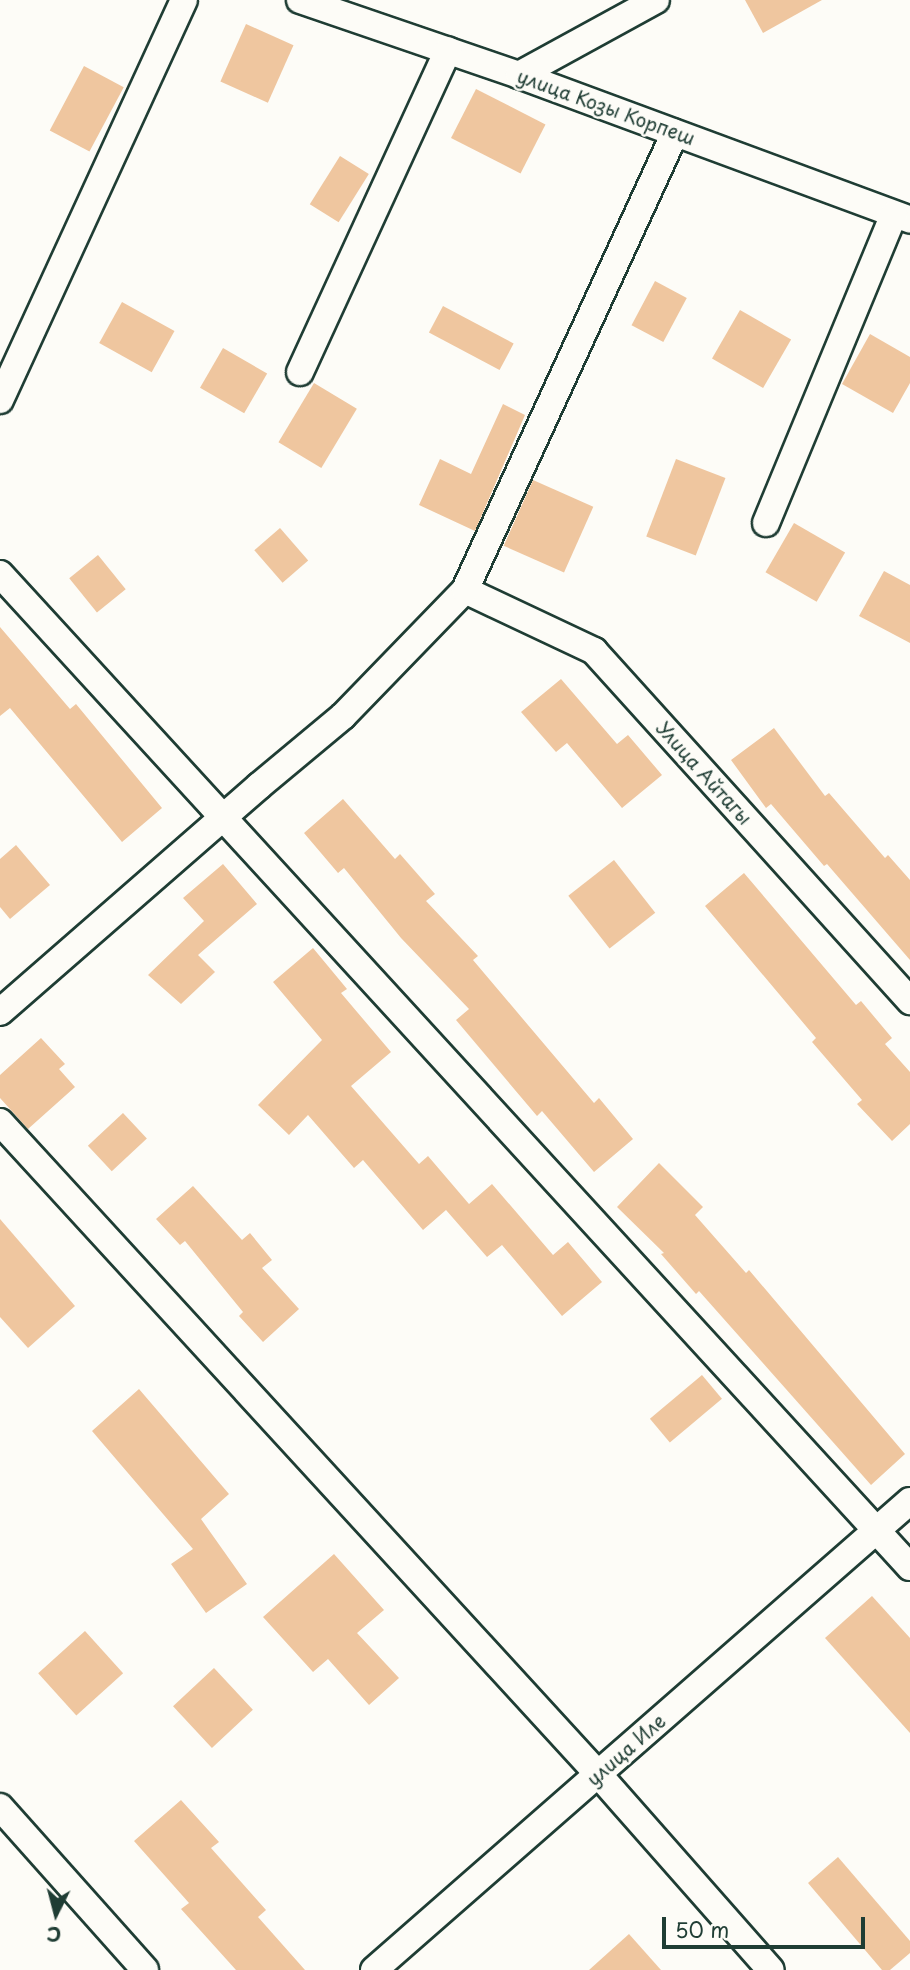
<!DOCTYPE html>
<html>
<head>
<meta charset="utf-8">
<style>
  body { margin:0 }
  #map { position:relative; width:910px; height:1970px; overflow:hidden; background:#fdfcf7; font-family:"Playpen Sans",sans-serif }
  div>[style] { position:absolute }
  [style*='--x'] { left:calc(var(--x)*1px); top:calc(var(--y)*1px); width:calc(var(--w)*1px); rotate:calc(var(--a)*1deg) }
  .building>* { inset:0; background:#efc69f; transform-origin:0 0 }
  .roads { filter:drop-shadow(2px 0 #1f3d34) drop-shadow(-2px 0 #1f3d34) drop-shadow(0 2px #1f3d34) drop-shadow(0 -2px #1f3d34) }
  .street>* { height:26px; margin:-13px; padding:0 13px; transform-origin:13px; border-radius:13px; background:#fdfcf7 }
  span { translate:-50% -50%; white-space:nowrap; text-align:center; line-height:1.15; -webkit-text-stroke:5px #fdfcf7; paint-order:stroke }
  .street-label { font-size:19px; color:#1f3d34 }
  .north { position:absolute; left:21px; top:1879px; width:70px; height:70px; -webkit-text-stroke:5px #fdfcf7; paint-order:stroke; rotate:186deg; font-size:19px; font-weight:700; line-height:28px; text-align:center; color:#1f3d34 }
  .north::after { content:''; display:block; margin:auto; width:24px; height:32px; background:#1f3d34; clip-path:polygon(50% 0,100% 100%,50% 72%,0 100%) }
  .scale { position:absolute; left:662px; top:1917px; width:203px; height:32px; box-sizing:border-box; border:4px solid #1f3d34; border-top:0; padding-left:9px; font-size:21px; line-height:24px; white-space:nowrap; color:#1f3d34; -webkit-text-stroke:5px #fdfcf7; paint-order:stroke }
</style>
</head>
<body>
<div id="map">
  <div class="building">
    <div style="clip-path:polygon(745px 0,822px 0,763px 33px)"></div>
    <div style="left:246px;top:24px;width:52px;height:63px;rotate:24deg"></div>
    <div style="left:84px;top:66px;width:45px;height:73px;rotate:28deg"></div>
    <div style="left:476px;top:89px;width:78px;height:55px;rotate:27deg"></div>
    <div style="left:340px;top:156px;width:34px;height:57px;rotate:32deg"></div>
    <div style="left:655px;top:281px;width:36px;height:50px;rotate:28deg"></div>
    <div style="left:122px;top:302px;width:60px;height:47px;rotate:29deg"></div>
    <div style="left:443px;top:306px;width:80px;height:30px;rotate:28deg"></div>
    <div style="left:740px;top:310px;width:59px;height:56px;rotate:30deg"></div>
    <div style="clip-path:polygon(870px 334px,910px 357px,910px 383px,893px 413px,842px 384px)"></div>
    <div style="left:223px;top:348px;width:51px;height:46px;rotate:30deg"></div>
    <div style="left:314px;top:383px;width:50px;height:69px;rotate:31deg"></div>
    <div style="clip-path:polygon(503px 404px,525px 415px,475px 531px,419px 505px,440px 459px,471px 474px)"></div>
    <div style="left:676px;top:459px;width:53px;height:83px;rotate:21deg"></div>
    <div style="left:533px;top:480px;width:66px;height:72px;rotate:24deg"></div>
    <div style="left:794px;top:523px;width:59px;height:57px;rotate:30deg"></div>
    <div style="left:280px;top:528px;width:43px;height:34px;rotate:49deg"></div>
    <div style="left:98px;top:555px;width:44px;height:37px;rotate:51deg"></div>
    <div style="clip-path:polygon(884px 571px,910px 585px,910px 643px,859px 616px)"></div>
    <div style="clip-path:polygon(0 627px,70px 709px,76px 704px,162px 808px,122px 842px,10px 708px,0 716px)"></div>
    <div style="clip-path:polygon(561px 679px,617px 744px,628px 735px,662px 775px,622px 808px,567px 743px,556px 752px,521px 712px)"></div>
    <div style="clip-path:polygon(774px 728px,825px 796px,829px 793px,885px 858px,888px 855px,910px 880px,910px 960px,827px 864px,824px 866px,771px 804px,766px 808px,731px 760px)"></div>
    <div style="clip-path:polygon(343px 799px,395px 859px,400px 854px,435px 894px,426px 901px,478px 956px,473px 960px,594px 1103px,599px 1098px,633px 1139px,594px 1172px,542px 1111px,537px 1116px,456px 1020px,469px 1009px,401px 938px,344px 868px,338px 873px,304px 833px)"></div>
    <div style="clip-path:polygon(16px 845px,50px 885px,10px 919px,0 907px,0 859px)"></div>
    <div style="left:614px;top:860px;width:67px;height:58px;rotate:52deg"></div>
    <div style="clip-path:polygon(223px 864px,257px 904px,198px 955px,215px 972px,181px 1004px,148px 975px,204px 921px,183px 898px)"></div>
    <div style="clip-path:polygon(744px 873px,856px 1005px,861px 1001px,892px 1038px,885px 1044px,910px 1072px,910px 1124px,892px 1141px,857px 1104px,862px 1100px,812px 1042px,816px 1038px,705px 906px)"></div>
    <div style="clip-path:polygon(313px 948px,347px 989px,341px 993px,391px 1052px,351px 1086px,419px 1164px,428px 1156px,469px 1204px,492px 1184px,553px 1255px,568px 1242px,602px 1282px,562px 1316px,502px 1245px,487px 1257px,446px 1210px,423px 1230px,363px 1160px,354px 1168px,308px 1115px,289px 1135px,258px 1105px,322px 1040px,273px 982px)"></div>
    <div style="clip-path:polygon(41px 1038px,65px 1064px,59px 1069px,75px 1087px,28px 1129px,0 1098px,0 1075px)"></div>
    <div style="left:123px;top:1113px;width:35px;height:48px;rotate:47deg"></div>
    <div style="clip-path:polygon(659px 1163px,703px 1207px,695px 1215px,746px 1273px,749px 1270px,905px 1454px,871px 1485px,699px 1291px,696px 1294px,661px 1254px,664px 1253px,617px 1207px)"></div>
    <div style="clip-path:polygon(193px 1186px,242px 1240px,250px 1233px,272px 1260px,262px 1268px,299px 1309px,263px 1342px,239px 1316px,243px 1312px,185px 1241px,180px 1245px,156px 1219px)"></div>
    <div style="clip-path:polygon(0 1219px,75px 1306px,28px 1348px,0 1317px)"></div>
    <div style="left:702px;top:1375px;width:31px;height:68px;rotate:50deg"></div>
    <div style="clip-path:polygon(139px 1389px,229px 1494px,201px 1519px,247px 1584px,206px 1613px,171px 1564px,193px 1549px,92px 1431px)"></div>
    <div style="clip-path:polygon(334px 1554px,384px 1610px,357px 1633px,399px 1678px,369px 1705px,328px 1659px,313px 1672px,263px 1617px)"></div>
    <div style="clip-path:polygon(872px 1596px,910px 1638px,910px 1733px,825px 1638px)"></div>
    <div style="left:85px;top:1631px;width:57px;height:63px;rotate:48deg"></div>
    <div style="left:214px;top:1668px;width:57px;height:56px;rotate:47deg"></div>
    <div style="clip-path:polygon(181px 1800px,219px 1842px,211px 1848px,266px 1910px,258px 1917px,305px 1970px,236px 1970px,181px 1909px,189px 1903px,134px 1841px)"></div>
    <div style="clip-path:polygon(838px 1857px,910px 1941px,910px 1953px,890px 1970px,882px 1970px,808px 1883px)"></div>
    <div style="clip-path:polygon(629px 1934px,661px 1970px,589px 1970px)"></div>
  </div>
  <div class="roads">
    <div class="street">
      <div style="--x:300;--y:0;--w:231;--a:18.9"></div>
      <div style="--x:519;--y:75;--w:417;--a:20.3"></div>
      <div style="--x:519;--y:75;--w:156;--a:-28.7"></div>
      <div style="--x:300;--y:372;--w:354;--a:-65.3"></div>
      <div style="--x:0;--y:400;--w:440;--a:-65.3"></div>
      <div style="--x:766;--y:523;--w:334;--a:-67.5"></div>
      <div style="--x:0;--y:574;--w:1347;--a:47.5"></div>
      <div style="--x:465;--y:590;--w:143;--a:25.3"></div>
      <div style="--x:594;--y:651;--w:472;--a:47.9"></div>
      <div style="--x:0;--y:1012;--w:344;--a:-41.1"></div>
      <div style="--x:259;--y:786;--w:109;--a:-39.8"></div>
      <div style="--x:343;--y:716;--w:175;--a:-45.9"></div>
      <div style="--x:465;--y:590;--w:503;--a:-65.32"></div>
      <div style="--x:0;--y:1122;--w:885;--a:47.47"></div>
      <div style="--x:598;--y:1774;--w:261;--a:48.6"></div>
      <div style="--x:0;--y:1807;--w:218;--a:48.3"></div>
      <div style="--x:374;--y:1970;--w:712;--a:-41.19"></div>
    </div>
  </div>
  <div class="street-label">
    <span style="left:606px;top:107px;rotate:20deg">улица Козы Корпеш</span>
    <span style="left:704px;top:773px;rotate:48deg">Улица Айтагы</span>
    <span style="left:626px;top:1750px;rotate:-41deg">улица Иле</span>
  </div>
  <div class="north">С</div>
  <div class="scale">50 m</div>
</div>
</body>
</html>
